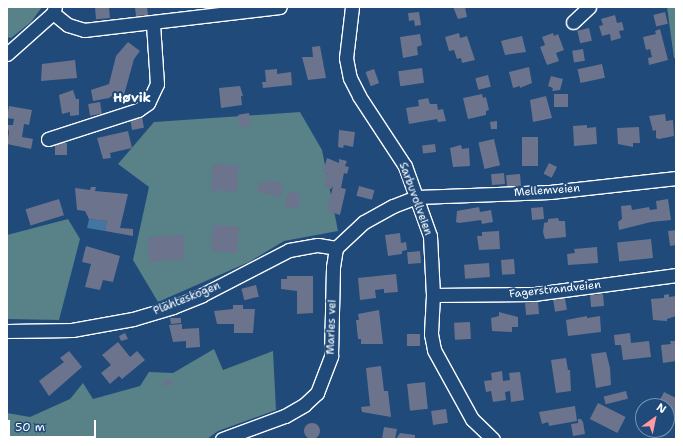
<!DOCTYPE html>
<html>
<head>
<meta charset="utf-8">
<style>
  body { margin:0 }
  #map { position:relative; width:683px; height:446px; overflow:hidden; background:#1f4a7a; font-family:"Shantell Sans",sans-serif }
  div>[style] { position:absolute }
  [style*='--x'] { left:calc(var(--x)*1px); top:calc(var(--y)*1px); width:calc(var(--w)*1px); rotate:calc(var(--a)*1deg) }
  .green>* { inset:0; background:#588188 }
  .water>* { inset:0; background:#4476a2 }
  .building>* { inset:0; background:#6c748d; transform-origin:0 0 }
  .round { border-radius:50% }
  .roads { filter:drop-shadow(1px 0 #fff) drop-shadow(-1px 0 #fff) drop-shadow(0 1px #fff) drop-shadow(0 -1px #fff) }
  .minor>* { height:13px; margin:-6.5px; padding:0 6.5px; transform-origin:6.5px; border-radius:6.5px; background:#1f4a7a }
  span { translate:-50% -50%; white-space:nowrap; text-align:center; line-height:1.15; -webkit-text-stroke:4px #1f4a7a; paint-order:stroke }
  .street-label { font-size:11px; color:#fff }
  .quarter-label { font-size:13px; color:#fff; font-weight:700 }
  .frame { position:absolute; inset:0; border:8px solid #fff; pointer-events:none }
  .north { position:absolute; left:635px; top:398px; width:40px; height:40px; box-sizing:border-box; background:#1f4a7a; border:1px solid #7992af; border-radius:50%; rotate:33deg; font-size:11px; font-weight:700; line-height:16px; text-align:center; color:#fff }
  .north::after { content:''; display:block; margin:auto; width:14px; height:18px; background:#ff9aa2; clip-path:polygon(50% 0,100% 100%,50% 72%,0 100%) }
  .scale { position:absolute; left:8px; top:420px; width:88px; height:18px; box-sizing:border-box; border:2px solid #fff; border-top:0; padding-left:5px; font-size:12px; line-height:14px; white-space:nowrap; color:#fff; -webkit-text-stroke:3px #1f4a7a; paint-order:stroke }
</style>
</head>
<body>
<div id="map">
  <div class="green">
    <div style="clip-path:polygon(7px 7px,42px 7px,31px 22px,11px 38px,7px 37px)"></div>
    <div style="clip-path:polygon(667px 7px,676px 7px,676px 58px,674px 58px)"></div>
    <div style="clip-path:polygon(300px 112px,322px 150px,338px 231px,284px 241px,249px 262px,158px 302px,133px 260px,149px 187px,118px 164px,154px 122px)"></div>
    <div style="clip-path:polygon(68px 219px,80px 239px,59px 320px,7px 319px,7px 235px)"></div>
    <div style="clip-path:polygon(214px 349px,223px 370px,273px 351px,276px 410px,218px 431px,207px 439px,7px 439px,7px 413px,30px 417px,70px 399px,83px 383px,93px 399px,140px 386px,149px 372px,173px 373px)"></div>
  </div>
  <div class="water">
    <div style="clip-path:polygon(89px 219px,107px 221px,105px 231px,87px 228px)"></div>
  </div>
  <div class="building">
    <div style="left:109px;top:7px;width:11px;height:14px;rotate:85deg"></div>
    <div style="clip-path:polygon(135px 7px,147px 7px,148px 15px,136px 16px)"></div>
    <div style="clip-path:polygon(453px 7px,465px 7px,467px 17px,458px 19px)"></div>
    <div style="clip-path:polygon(419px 12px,421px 25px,415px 26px,414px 20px,409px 21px,408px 13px)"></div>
    <div style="left:665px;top:12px;width:12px;height:12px;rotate:76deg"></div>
    <div style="clip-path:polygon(615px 15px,617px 23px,622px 22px,624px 30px,619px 31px,621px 38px,611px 41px,610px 34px,602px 36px,599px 26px,603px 25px,601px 19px)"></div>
    <div style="left:589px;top:28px;width:13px;height:12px;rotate:77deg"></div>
    <div style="clip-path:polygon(660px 29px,668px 60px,649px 65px,648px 58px,652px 57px,650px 49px,646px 50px,643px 37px,656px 34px,655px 31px)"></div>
    <div style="clip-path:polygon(459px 33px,460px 38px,467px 36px,475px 60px,462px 63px,461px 58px,457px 59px,454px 50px,449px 51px,445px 37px)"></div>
    <div style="clip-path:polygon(553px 33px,554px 36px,558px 34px,564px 50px,556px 53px,559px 61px,547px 65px,540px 47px,545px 45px,542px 37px)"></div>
    <div style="clip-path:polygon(420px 34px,422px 45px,417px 47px,418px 55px,403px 58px,400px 37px)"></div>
    <div style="clip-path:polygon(522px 36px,526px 52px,505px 55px,501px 41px)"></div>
    <div style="clip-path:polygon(128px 42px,140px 51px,134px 59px,124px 95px,115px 94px,109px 98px,93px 101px,91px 90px,109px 84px,116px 56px)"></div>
    <div style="clip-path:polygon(320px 46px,326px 78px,308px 80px,302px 57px,313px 57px,312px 47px)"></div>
    <div style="left:583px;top:49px;width:12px;height:11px;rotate:81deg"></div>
    <div style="clip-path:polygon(75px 60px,77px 78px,41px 81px,42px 64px)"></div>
    <div style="left:602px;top:64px;width:14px;height:25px;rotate:78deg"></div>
    <div style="clip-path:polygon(529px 67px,532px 83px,520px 88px,520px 86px,513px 88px,509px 72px)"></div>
    <div style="left:422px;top:68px;width:15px;height:24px;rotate:82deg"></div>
    <div style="clip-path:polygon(277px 69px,277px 74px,291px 72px,292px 85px,263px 88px,262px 82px,266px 82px,265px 70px)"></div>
    <div style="left:374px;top:69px;width:15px;height:9px;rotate:70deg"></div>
    <div style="left:488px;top:75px;width:12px;height:13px;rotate:76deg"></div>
    <div style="clip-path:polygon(551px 76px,563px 79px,560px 90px,552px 91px,553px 88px,548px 86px)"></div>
    <div style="clip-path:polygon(240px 86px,243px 96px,241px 96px,242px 105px,221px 108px,219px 88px)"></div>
    <div style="clip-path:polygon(73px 90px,76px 99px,79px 99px,79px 115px,70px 116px,70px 112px,62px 114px,59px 95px)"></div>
    <div style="clip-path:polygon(482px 94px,483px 98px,486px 97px,489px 110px,486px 111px,486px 115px,468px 119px,463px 98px)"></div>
    <div style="left:568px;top:94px;width:13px;height:14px;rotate:90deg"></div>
    <div style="clip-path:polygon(546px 96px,552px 118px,533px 122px,530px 100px)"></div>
    <div style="clip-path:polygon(428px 98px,430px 104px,437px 104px,438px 110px,443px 109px,446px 121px,438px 122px,437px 119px,409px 124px,406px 108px,419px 106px,418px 100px)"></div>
    <div style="left:100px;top:102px;width:12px;height:12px;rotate:81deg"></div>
    <div style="clip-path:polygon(9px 106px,32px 110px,29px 125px,24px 124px,22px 137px,33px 139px,31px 149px,7px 144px,9px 132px,7px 125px,13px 125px,14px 119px,7px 118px)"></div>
    <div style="left:249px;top:113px;width:13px;height:11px;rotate:81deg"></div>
    <div style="clip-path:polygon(665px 114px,666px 121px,673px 120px,674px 136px,659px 139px,656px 138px,656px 130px,653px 131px,649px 116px)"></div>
    <div style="left:142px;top:117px;width:11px;height:12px;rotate:80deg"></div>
    <div style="clip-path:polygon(497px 121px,497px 129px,491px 129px,490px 122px)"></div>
    <div style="clip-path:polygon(587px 125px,587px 128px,596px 127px,597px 144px,574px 146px,573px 126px)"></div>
    <div style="clip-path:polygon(639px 127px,640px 143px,633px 143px,633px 147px,618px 144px,617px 128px)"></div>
    <div style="clip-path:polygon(339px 130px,355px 132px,353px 147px,344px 145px,343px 148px,338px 147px)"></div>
    <div style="clip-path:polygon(128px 131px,132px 148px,110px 153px,111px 158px,103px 159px,97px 138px)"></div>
    <div style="left:522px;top:137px;width:16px;height:29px"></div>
    <div style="left:494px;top:139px;width:27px;height:16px;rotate:77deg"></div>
    <div style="left:67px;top:143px;width:12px;height:12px;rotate:90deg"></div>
    <div style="left:435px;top:144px;width:8px;height:13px;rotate:83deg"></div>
    <div style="clip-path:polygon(461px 145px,462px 149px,469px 148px,470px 166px,453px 167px,450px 148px)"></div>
    <div style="clip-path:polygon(327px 158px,339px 163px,339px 159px,347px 161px,345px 166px,349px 167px,347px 174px,344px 173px,341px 188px,346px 189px,340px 215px,327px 211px,333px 186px,331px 189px,324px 187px,327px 173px,323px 172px)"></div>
    <div style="left:549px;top:163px;width:9px;height:12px;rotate:27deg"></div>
    <div style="left:213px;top:164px;width:26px;height:26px;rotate:4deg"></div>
    <div style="left:504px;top:173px;width:11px;height:13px;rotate:85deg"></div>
    <div style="left:520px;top:174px;width:12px;height:14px;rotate:85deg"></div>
    <div style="clip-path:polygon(267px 180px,284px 184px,281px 197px,257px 192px,259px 182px,267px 183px)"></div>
    <div style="left:359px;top:186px;width:16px;height:10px;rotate:15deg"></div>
    <div style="clip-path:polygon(91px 187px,96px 187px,95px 191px,128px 194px,120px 228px,133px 229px,133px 236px,105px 231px,107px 221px,89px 219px,85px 211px,77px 210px,75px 188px,90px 190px)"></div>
    <div style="clip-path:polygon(290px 191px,300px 195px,298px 208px,285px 207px,287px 193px)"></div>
    <div style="left:59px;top:199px;width:17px;height:35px;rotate:73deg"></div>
    <div style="clip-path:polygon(668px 199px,671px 220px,651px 222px,619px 230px,618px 222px,622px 219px,621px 206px,631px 205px,632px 210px,649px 207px,650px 210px,657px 209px,656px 201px)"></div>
    <div style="clip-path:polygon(479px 207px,480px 212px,491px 210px,493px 222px,482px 224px,481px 220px,459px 223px,456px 222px,457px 211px)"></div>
    <div style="left:543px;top:207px;width:12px;height:12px;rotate:85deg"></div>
    <div style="clip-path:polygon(558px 218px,559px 221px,565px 221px,566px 237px,545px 239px,543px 232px,544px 223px,548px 222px,548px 219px)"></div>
    <div style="left:213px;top:225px;width:26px;height:26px;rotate:4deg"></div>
    <div style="clip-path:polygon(676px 230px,676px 245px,670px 246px,668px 231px)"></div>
    <div style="clip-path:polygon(499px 231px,500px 249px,479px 250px,477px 236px,482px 236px,482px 232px)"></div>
    <div style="clip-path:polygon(400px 233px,401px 243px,406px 242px,407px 250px,402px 251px,402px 254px,388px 256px,385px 235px)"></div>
    <div style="left:183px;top:234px;width:25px;height:36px;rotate:85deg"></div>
    <div style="left:651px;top:239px;width:19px;height:34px;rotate:84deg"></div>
    <div style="clip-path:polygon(86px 246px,120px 256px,113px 282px,103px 280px,100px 290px,85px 287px,91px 264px,82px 262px)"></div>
    <div style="clip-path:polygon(597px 247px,598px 263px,568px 265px,567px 254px,575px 253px,574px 249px)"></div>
    <div style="left:420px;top:251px;width:12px;height:13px;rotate:85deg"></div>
    <div style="left:514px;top:259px;width:15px;height:13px;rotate:86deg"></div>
    <div style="left:489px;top:263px;width:14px;height:25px;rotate:86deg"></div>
    <div style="clip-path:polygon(396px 274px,398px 292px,384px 293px,384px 289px,375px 290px,376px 298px,360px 300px,358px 278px)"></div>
    <div style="clip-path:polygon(287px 276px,313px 276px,313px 313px,297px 314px,297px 291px,281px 289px,281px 279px,287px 279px)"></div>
    <div style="left:256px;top:285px;width:12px;height:15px;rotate:76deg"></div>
    <div style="left:603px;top:294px;width:12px;height:13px;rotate:85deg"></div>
    <div style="clip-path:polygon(669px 294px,669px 297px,676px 296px,676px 316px,667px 319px,667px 321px,653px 320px,651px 299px,664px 298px,664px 295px)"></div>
    <div style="left:565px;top:298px;width:12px;height:12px;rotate:81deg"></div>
    <div style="left:538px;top:302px;width:12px;height:13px;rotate:85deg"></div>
    <div style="clip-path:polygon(233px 305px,243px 305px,243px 309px,255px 309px,253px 333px,234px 333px,234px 324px,217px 324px,214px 311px,233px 309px)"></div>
    <div style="clip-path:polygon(379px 310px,383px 344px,361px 344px,361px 339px,358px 339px,356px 320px,359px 320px,358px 314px)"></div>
    <div style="clip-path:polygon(499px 312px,518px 317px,518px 327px,512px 327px,512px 332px,492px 331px,491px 318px,499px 316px)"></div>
    <div style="clip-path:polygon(587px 316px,587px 318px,600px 316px,601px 332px,568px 336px,566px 320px)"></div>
    <div style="clip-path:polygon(170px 318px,181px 318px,181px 323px,171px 324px)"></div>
    <div style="left:470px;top:322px;width:17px;height:16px;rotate:87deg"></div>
    <div style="clip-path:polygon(182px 324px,182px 329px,199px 328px,200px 347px,186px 348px,186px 341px,173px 342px,169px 325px)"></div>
    <div style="clip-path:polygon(125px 333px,128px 339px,121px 341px,119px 336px)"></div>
    <div style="clip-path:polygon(630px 333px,631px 343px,649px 341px,651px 357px,623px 360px,621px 345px,615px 345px,614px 335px)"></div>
    <div style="left:420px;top:334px;width:12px;height:13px;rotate:90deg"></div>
    <div style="clip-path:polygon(670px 341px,676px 341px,676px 361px,663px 363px,661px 345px,671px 344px)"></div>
    <div style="clip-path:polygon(118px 342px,130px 357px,137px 351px,145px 360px,122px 379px,119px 376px,110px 384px,101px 373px,111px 365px,102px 355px)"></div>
    <div style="clip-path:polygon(69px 351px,82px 367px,49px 396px,39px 381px,64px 362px,60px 358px)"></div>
    <div style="clip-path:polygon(606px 352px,610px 368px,611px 385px,596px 388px,591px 354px)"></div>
    <div style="clip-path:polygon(566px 358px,568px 370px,570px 370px,571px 391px,556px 393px,551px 360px)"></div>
    <div style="clip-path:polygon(381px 366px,384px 391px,388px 391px,391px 417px,362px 412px,361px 407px,370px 406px,366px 368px)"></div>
    <div style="clip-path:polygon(502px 371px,503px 381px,510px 380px,509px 373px,520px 372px,524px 400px,511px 402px,510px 391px,505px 392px,506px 400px,493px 402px,491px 391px,486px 392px,484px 381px,492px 380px,491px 373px)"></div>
    <div style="clip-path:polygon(171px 379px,172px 384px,164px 387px,163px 381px)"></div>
    <div style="left:425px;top:382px;width:27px;height:18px;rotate:84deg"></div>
    <div style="left:626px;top:391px;width:8px;height:23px;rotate:76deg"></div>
    <div style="clip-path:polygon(664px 392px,676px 398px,676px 419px,667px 414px,667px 406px,657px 406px)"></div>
    <div style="left:598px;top:403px;width:31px;height:18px;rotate:27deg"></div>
    <div style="clip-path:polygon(575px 406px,577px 421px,549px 426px,548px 422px,542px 424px,539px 412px)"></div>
    <div style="left:446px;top:409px;width:14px;height:15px;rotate:82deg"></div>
    <div style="clip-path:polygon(578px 419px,581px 419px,583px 422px,585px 434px,573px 436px,571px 424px,578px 423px)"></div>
    <div class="round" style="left:304px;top:423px;width:16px;height:16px"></div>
    <div style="clip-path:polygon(384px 427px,397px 429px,395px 439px,382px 439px)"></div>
    <div style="clip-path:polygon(400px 433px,415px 435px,415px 439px,396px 439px)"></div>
  </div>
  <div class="roads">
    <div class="minor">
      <div style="--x:352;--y:7;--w:51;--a:96.7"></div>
      <div style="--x:346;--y:58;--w:20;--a:79"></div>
      <div style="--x:350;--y:78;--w:20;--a:63"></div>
      <div style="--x:359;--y:96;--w:84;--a:56.7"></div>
      <div style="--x:405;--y:166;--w:74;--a:70.3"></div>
      <div style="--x:430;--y:236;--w:59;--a:87.1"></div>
      <div style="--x:433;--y:295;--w:39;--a:93"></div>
      <div style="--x:431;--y:334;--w:16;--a:79"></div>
      <div style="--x:434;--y:350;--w:79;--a:61.2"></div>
      <div style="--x:472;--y:419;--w:29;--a:44"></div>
      <div style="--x:53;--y:13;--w:19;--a:39"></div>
      <div style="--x:68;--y:25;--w:17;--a:17"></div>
      <div style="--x:84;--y:30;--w:197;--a:-6.7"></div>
      <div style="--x:573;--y:22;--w:22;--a:-43"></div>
      <div style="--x:7;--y:54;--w:62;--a:-41.7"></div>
      <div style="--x:53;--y:13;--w:6;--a:-72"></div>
      <div style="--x:48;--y:139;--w:95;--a:-17.9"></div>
      <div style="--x:138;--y:110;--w:12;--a:-35"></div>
      <div style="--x:148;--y:103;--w:21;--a:-65"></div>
      <div style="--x:157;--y:84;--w:60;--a:-93.8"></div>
      <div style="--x:433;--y:295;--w:101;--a:-0.6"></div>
      <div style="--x:534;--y:294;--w:143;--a:-7.6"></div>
      <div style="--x:7;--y:331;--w:65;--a:-0.9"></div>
      <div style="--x:72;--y:330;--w:62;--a:-10.2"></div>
      <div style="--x:133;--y:319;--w:42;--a:-16.7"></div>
      <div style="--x:173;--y:307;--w:31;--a:-22"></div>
      <div style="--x:202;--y:295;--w:98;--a:-27.3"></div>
      <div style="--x:289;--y:250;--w:29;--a:-10"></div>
      <div style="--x:318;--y:245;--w:18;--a:9"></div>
      <div style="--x:222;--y:439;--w:67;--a:-20.1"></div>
      <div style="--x:285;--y:416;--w:22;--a:-30"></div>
      <div style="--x:304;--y:405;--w:18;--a:-43"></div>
      <div style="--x:317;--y:393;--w:40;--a:-69"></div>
      <div style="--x:331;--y:356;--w:89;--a:-88.7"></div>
      <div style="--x:333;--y:267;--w:19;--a:-81"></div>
      <div style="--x:336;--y:248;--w:38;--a:-43"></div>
      <div style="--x:364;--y:222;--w:33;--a:-29"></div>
      <div style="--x:393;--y:206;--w:26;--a:-21"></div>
      <div style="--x:417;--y:197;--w:133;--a:-2.2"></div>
      <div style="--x:550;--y:192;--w:127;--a:-6.3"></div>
    </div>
  </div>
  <div class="street-label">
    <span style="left:547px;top:191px;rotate:-4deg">Mellemveien</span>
    <span style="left:415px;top:199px;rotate:70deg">Sarbuvollveien</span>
    <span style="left:555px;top:290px;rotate:-6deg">Fagerstrandveien</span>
    <span style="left:187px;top:299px;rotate:-22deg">Plahteskogen</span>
    <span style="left:332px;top:327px;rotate:-88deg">Maries vei</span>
  </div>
  <div class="quarter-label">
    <span style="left:132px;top:98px">Høvik</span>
  </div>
  <div class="frame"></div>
  <div class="north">N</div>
  <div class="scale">50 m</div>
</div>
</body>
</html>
